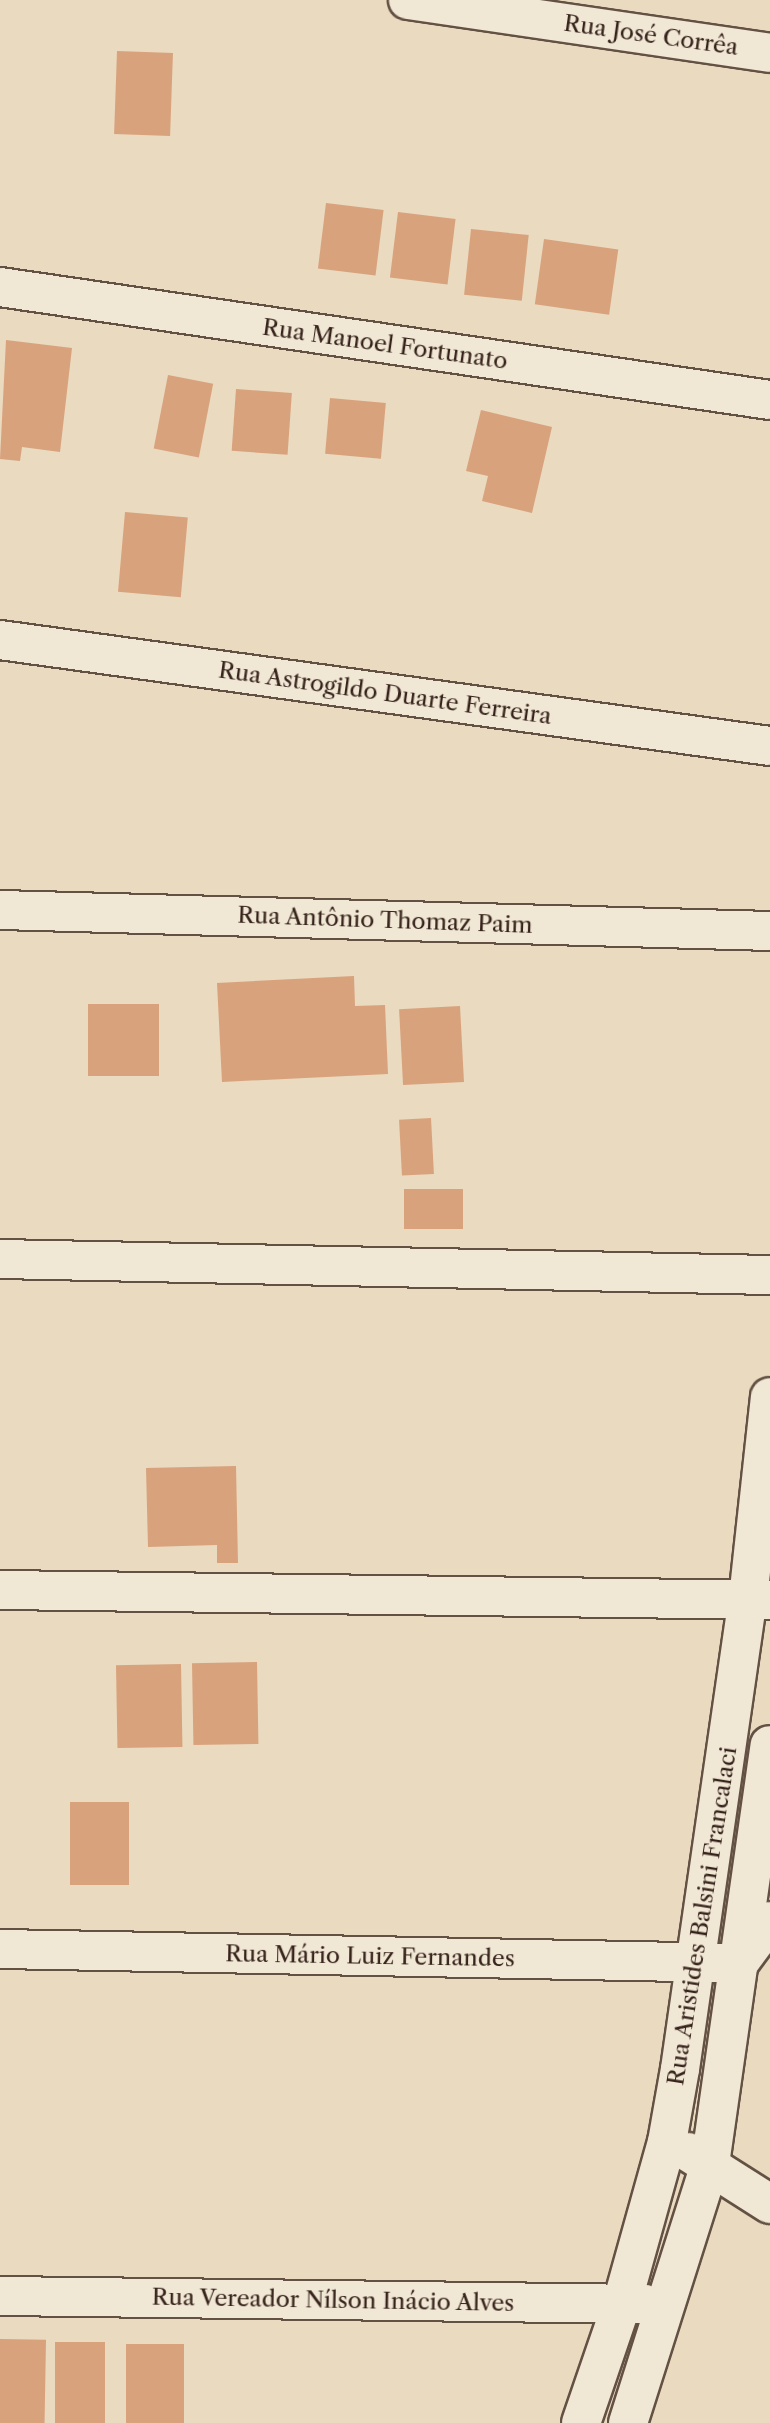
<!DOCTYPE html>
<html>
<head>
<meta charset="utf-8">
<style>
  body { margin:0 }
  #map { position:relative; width:770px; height:2423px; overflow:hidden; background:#eadabf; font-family:"Libre Caslon Text",serif }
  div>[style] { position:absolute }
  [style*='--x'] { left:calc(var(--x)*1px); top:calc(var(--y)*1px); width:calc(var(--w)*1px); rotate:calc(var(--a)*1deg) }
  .building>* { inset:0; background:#d8a27d; transform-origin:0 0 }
  .roads { filter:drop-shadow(2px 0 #635144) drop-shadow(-2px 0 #635144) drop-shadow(0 2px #635144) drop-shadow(0 -2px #635144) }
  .street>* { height:38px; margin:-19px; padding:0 19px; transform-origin:19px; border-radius:19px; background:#f1e7d5 }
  span { translate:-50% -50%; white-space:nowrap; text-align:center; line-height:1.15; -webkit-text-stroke:7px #f1e7d5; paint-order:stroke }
  .street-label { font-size:23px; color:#36231b }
</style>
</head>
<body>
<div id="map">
  <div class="building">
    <div style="left:117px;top:51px;width:56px;height:83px;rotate:2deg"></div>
    <div style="left:326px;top:203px;width:58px;height:66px;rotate:7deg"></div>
    <div style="left:398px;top:212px;width:58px;height:66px;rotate:7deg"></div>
    <div style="left:471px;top:229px;width:58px;height:66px;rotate:6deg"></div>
    <div style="left:544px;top:239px;width:75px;height:66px;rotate:8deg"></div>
    <div style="clip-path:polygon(6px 340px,72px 348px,60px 452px,22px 447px,20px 461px,0 459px)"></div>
    <div style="left:168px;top:375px;width:46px;height:75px;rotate:11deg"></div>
    <div style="left:236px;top:389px;width:56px;height:62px;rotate:4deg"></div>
    <div style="left:330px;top:398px;width:56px;height:56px;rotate:5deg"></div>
    <div style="clip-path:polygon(481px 410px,552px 427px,532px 513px,482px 501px,488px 476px,466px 471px)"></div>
    <div style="left:125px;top:512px;width:63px;height:80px;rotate:5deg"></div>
    <div style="clip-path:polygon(354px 976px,355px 1006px,385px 1005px,388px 1074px,222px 1082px,217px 983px)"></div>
    <div style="left:159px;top:1004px;width:72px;height:71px;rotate:90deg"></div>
    <div style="left:460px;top:1006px;width:76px;height:61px;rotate:87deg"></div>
    <div style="left:431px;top:1118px;width:56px;height:32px;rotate:87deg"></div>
    <div style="left:404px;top:1189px;width:59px;height:40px"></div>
    <div style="clip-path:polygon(236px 1466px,238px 1563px,217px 1563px,217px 1545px,148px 1547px,146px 1468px)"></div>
    <div style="left:257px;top:1662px;width:82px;height:65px;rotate:89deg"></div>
    <div style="left:181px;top:1664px;width:83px;height:65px;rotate:89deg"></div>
    <div style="left:70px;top:1802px;width:59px;height:83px"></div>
    <div style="left:0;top:2339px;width:46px;height:84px;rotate:1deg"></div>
    <div style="left:55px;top:2342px;width:50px;height:81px"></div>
    <div style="left:126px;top:2344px;width:58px;height:79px"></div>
  </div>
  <div class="roads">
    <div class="street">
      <div style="--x:408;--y:0;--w:366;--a:8.3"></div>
      <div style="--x:0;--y:287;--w:778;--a:8.35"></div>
      <div style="--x:0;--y:640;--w:777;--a:7.84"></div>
      <div style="--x:0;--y:910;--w:770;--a:1.56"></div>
      <div style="--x:0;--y:1259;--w:770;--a:1.19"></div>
      <div style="--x:0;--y:1590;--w:770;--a:0.74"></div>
      <div style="--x:0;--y:1949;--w:739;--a:1.09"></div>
      <div style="--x:739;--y:1963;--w:52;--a:-53.6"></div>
      <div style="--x:688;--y:2152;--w:97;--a:32.4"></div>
      <div style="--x:0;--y:2296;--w:645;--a:0.71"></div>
      <div style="--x:581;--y:2423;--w:127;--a:-71.1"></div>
      <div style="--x:622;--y:2303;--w:167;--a:-74.4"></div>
      <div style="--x:667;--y:2142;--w:74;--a:-79.9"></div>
      <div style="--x:680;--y:2069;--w:475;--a:-81.8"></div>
      <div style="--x:748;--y:1599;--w:203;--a:-83.8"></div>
      <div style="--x:628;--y:2423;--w:272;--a:-72.4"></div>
      <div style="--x:710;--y:2164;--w:423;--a:-81.9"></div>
    </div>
  </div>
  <div class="street-label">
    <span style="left:651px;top:35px;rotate:8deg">Rua José Corrêa</span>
    <span style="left:385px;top:344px;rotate:8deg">Rua Manoel Fortunato</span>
    <span style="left:385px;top:693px;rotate:8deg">Rua Astrogildo Duarte Ferreira</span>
    <span style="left:385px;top:920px;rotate:2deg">Rua Antônio Thomaz Paim</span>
    <span style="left:702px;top:1916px;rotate:-81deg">Rua Aristides Balsini Francalaci</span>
    <span style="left:370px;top:1956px;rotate:1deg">Rua Mário Luiz Fernandes</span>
    <span style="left:333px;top:2300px;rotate:1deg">Rua Vereador Nílson Inácio Alves</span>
  </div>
</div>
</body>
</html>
